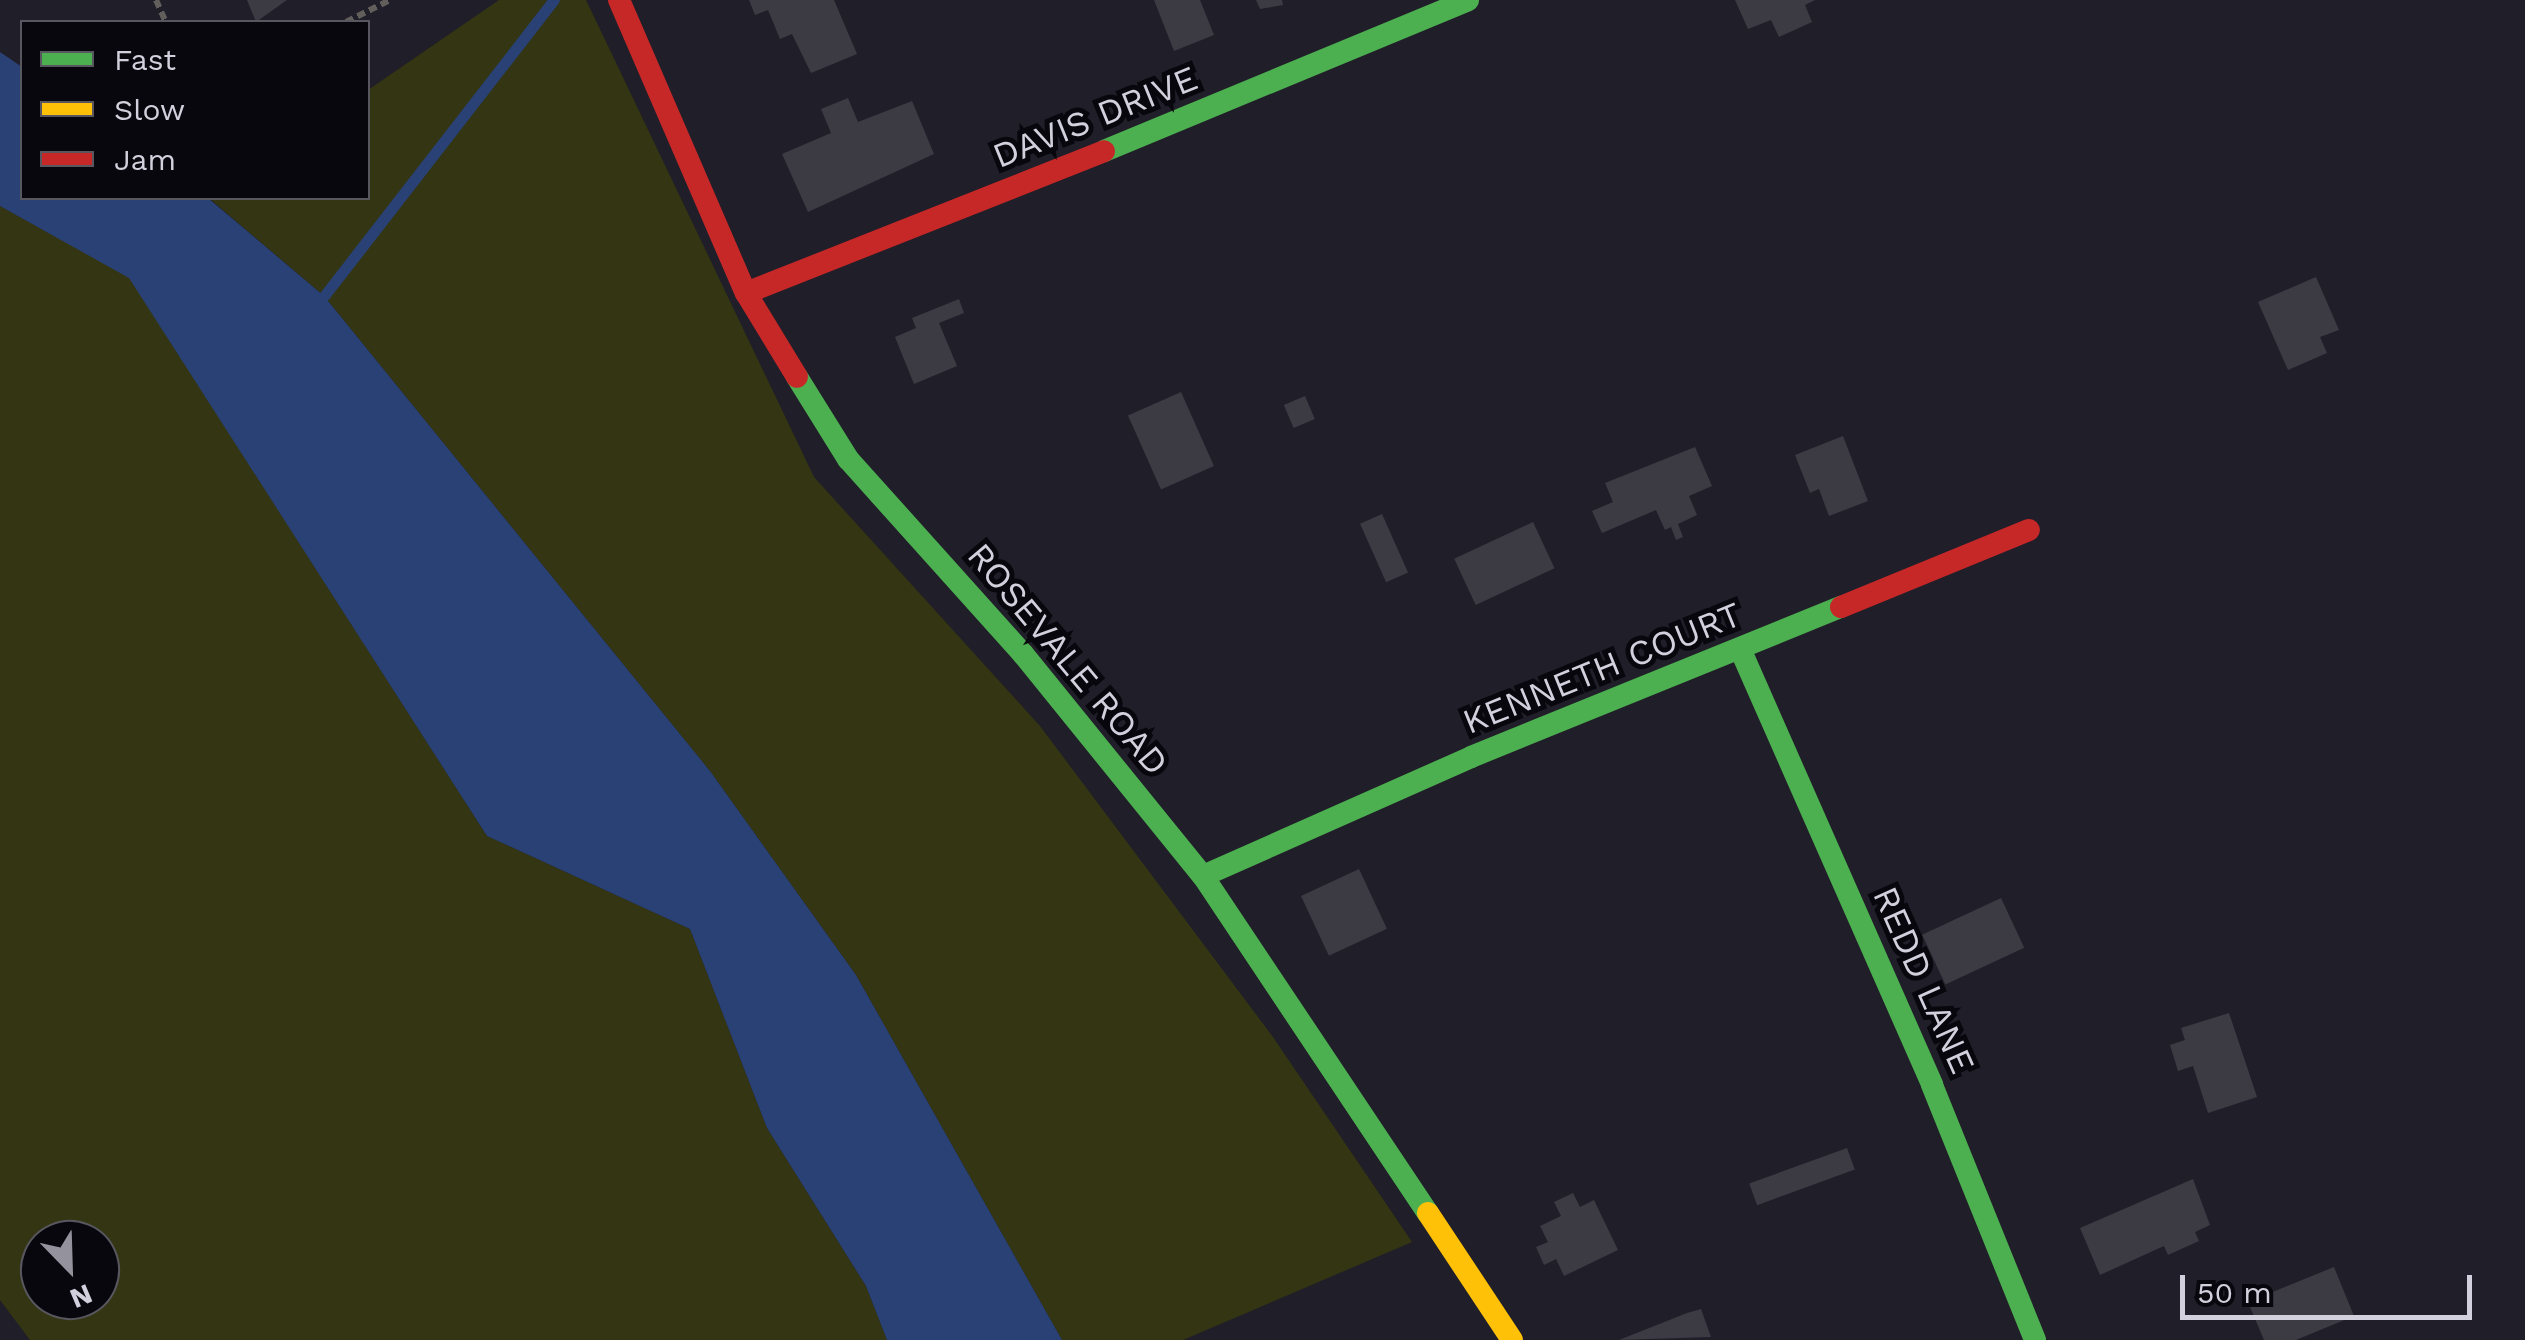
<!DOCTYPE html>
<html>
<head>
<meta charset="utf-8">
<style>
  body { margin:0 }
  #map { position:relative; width:2525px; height:1340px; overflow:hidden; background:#201e28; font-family:"Work Sans",sans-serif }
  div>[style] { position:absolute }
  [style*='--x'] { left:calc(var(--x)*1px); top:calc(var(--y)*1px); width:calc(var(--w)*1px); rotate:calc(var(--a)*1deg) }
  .green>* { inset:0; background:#343512 }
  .water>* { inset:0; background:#294175 }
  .stream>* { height:11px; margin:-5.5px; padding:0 5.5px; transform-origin:5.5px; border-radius:5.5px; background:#294175 }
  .building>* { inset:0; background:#3c3b44; transform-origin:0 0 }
  .path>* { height:6px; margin-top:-3px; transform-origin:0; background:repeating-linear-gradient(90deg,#615e5b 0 8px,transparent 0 13px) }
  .fast>* { height:22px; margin:-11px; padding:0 11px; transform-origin:11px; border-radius:11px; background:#4caf50 }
  .slow>* { height:22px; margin:-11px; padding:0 11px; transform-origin:11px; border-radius:11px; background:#ffc107 }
  .jam>* { height:22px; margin:-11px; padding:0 11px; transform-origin:11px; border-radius:11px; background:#c62828 }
  span { translate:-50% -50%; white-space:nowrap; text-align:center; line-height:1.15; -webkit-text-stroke:10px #07070d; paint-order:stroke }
  .street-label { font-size:35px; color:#d1d0dc }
  .legend { position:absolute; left:20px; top:20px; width:350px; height:180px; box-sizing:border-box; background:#07070d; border:2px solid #585760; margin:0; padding:12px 18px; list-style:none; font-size:30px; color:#d1d0dc }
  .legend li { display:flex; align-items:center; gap:20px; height:50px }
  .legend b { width:50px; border:2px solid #585760 }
  .north { position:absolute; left:20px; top:1220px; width:100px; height:100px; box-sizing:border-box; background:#07070d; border:2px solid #585760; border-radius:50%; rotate:157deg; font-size:28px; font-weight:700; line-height:40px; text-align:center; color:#d1d0dc }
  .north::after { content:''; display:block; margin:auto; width:35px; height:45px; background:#93929d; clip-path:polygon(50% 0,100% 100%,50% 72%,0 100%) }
  .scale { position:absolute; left:2180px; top:1275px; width:292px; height:45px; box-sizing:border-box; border:5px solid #d1d0dc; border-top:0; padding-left:12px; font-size:30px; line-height:35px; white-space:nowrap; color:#d1d0dc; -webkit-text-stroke:8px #07070d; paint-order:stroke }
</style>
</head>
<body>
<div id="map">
  <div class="green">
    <div style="clip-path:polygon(499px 0,586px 0,814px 477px,1040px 726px,1273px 1037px,1412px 1242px,1183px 1340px,1062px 1340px,856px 975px,710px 771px,324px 296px,210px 199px,368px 198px,368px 90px)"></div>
    <div style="clip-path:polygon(evenodd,0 206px,129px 277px,487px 836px,690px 929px,767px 1128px,866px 1286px,887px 1340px,30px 1340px,0 1300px,0 206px,40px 1240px,100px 1240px,100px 1300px,40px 1300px,40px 1240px)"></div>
  </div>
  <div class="water">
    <div style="clip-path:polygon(0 52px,22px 67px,22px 198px,208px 198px,324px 296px,710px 771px,856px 975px,1062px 1340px,887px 1340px,866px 1286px,767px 1128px,690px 929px,487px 836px,129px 278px,0 206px)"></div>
  </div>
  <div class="stream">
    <div style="--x:324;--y:296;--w:375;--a:-52.2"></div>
  </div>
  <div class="building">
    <div style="clip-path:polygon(247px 0,287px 0,256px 22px)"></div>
    <div style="clip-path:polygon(749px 0,834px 0,857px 54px,811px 73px,792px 34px,780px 39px,768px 10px,755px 15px)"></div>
    <div style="clip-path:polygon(1154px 0,1200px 0,1214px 35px,1174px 51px)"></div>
    <div style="clip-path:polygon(1256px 0,1282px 0,1283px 5px,1260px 9px)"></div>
    <div style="clip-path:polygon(1735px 0,1815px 0,1805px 5px,1812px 22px,1779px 37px,1771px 20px,1748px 29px)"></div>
    <div style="clip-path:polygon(848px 98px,858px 122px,912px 101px,934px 154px,808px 212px,782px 154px,831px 133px,821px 109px)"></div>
    <div style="clip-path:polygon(2316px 277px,2339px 330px,2320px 337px,2327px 353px,2288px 370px,2258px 302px)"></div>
    <div style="clip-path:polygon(959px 299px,964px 313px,939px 323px,957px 366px,914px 384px,895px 337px,916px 328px,912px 318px)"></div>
    <div style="left:1181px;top:392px;width:81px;height:58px;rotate:66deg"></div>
    <div style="left:1305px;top:396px;width:25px;height:23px;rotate:67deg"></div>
    <div style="clip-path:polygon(1843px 436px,1868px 501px,1829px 516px,1819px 489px,1810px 493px,1795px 455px)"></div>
    <div style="clip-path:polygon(1695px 447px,1712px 486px,1689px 496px,1697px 515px,1678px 524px,1683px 537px,1676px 540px,1671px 527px,1665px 530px,1656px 510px,1602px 533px,1592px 511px,1613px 502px,1605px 483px)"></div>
    <div style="left:1382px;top:514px;width:64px;height:24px;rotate:66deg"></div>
    <div style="left:1533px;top:522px;width:51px;height:87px;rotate:65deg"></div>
    <div style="left:1359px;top:869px;width:66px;height:64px;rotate:65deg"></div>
    <div style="left:2001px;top:898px;width:55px;height:87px;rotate:65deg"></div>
    <div style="clip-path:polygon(2229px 1013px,2257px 1097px,2208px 1113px,2193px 1066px,2178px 1071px,2170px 1045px,2185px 1040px,2181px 1028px)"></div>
    <div style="left:1847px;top:1148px;width:23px;height:104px;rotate:70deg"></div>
    <div style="clip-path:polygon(2193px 1179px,2210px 1225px,2195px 1232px,2199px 1241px,2168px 1255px,2164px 1246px,2100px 1275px,2080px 1228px)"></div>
    <div style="clip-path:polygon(1573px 1193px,1580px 1207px,1594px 1200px,1618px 1250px,1564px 1276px,1556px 1259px,1544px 1265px,1536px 1247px,1548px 1242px,1540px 1226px,1561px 1216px,1554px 1202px)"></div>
    <div style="clip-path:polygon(2334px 1267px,2354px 1316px,2296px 1340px,2264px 1340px,2248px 1302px)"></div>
    <div style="clip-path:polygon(1701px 1309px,1711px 1337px,1619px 1340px,1687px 1313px)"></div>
  </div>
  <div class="path">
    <div style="--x:156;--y:0;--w:24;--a:66"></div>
    <div style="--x:346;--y:22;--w:49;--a:-26.6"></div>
  </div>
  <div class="fast">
    <div style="--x:1104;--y:151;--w:394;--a:-22.5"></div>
    <div style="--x:797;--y:377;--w:97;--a:58.1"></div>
    <div style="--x:848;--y:459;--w:262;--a:48.1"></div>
    <div style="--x:1023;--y:654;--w:286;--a:51"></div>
    <div style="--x:1203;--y:876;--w:405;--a:56.3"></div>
    <div style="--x:1741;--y:651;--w:474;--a:66.2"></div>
    <div style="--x:1932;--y:1085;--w:275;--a:68"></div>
    <div style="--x:1203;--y:876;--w:293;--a:-23.9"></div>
    <div style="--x:1471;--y:757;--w:399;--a:-22.1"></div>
  </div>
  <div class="slow">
    <div style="--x:1428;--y:1213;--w:152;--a:56.5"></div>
  </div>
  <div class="jam">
    <div style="--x:619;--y:0;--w:319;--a:66.6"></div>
    <div style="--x:746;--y:293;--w:98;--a:58.7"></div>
    <div style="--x:746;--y:293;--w:385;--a:-21.6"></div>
    <div style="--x:1841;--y:607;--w:203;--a:-22.3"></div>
  </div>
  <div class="street-label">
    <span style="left:1095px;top:117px;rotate:-22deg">DAVIS DRIVE</span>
    <span style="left:1068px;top:659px;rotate:50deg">ROSEVALE ROAD</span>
    <span style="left:1602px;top:668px;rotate:-22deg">KENNETH COURT</span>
    <span style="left:1924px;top:980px;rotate:66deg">REDD LANE</span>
  </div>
  <ul class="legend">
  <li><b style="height:12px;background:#4caf50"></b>Fast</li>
  <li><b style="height:12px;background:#ffc107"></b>Slow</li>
  <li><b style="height:12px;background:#c62828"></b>Jam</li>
  </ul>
  <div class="north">N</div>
  <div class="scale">50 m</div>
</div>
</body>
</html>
